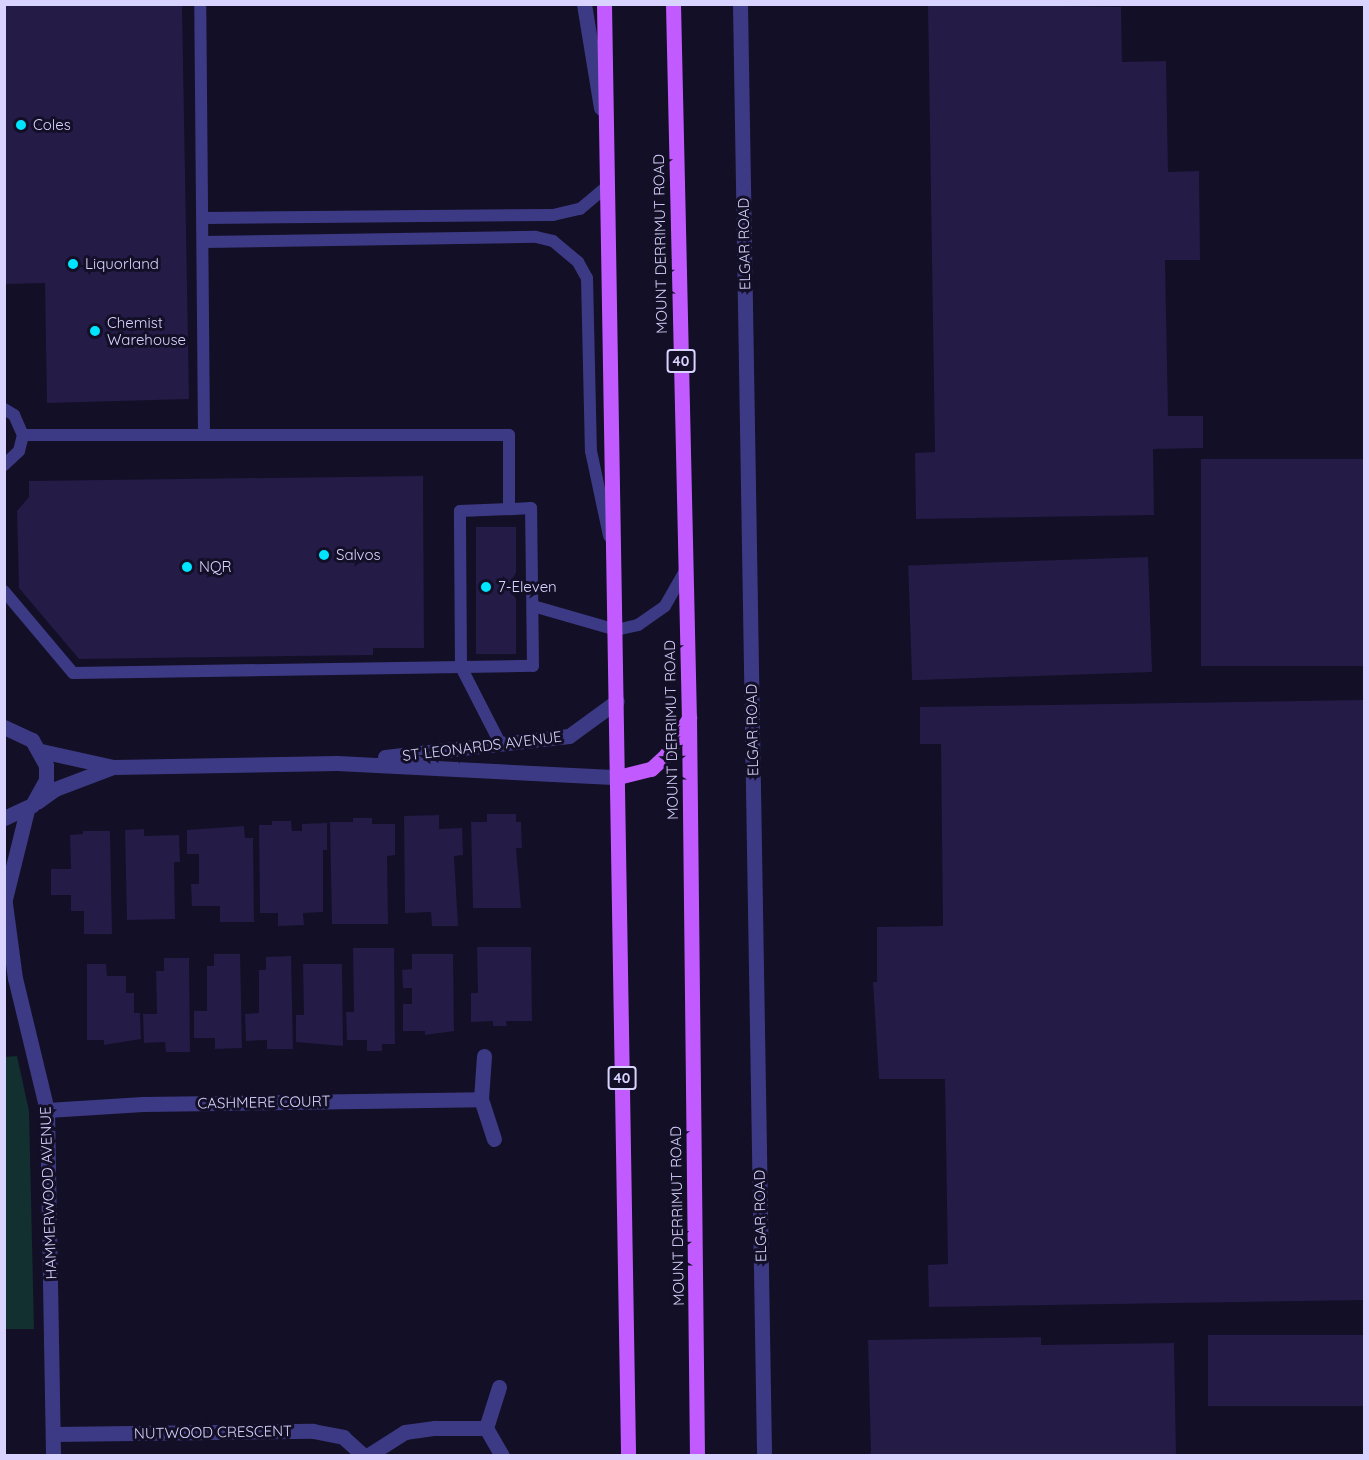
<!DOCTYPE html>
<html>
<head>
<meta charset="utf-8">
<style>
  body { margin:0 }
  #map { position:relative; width:1369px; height:1460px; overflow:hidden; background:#130f26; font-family:Quicksand,sans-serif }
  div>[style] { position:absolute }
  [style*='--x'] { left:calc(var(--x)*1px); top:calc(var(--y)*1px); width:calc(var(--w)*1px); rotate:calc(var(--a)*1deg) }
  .green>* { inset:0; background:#12302f }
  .building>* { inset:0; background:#241b47; transform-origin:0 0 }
  .service>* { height:12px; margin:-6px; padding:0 6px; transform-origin:6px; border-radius:6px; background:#3d3a85 }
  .minor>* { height:15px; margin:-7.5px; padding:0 7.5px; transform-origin:7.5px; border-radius:7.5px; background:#3d3a85 }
  .tertiary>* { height:15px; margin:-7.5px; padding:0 7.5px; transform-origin:7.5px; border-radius:7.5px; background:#3d3a85 }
  .primary>* { height:15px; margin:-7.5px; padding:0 7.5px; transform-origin:7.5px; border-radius:7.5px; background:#c25bff }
  .dots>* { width:16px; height:16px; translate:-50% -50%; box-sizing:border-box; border:3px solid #130f26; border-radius:50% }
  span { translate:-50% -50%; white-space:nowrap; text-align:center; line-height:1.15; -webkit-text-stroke:6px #130f26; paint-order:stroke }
  .shield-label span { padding:2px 4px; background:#130f26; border:2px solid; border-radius:4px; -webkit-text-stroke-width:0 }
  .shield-label { font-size:14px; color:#d9d4ff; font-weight:700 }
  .poi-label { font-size:15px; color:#d9d4ff }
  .left { translate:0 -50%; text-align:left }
  .street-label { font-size:15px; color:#d9d4ff }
  .frame { position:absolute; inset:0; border:6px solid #d9d4ff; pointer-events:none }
</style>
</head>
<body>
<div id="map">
  <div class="green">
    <div style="clip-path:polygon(17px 1056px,29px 1111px,34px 1329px,5px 1329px,4px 1057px)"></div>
  </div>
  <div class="building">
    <div style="clip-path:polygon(4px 4px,182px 4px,189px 399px,47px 403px,45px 283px,4px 284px)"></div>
    <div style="clip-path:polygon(928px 4px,1121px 7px,1122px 62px,1166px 61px,1168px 172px,1199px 171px,1200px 260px,1165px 260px,1168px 416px,1203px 416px,1203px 448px,1153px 449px,1154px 515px,916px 519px,915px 453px,935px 452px)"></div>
    <div style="left:1201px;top:459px;width:163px;height:207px"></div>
    <div style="clip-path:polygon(423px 476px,424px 648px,373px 648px,373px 655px,79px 659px,19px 588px,17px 511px,29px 497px,29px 481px)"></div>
    <div style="left:476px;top:527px;width:40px;height:127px"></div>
    <div style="left:1148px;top:557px;width:115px;height:240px;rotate:88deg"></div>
    <div style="clip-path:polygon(1364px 700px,1364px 1300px,929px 1307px,928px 1265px,948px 1264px,945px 1079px,879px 1079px,873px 982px,877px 982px,877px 927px,943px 926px,941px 744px,920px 744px,920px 707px)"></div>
    <div style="clip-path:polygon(487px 814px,516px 814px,516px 822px,521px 822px,522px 848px,516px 848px,521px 908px,473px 908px,471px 822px,487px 822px)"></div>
    <div style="clip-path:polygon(439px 815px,439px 829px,462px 828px,463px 855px,454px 856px,458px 926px,432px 926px,431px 912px,405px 913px,404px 816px)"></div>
    <div style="clip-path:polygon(353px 818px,372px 818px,372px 824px,395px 824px,395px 855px,387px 856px,388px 924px,332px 924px,330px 822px,353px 822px)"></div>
    <div style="clip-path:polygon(272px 821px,291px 821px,292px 831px,302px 831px,302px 824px,327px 823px,327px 850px,323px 850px,323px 912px,303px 913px,304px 925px,278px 926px,278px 913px,260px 913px,259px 825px,272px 825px)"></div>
    <div style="clip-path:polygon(244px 826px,245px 838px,253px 838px,254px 922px,220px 922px,220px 906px,192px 906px,191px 884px,199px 884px,199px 854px,187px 854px,187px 830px)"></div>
    <div style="clip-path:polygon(144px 829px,144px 836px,179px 835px,180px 862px,174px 862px,175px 919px,127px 920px,125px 830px)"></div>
    <div style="clip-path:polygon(83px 831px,110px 831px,112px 934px,84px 934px,84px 911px,71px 911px,71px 895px,51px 895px,51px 869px,71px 869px,70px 835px,83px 834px)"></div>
    <div style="clip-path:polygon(477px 947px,531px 947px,532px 1021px,506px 1021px,507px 1026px,493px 1026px,493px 1021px,471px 1022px,471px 993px,478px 993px)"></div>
    <div style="clip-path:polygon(353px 948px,394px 948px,395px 1044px,382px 1044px,382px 1051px,367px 1051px,367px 1040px,347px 1040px,346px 1012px,354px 1012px)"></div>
    <div style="clip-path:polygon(214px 954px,240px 954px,242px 1048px,215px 1049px,215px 1038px,194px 1038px,194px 1011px,207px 1011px,207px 966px,214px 966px)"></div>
    <div style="clip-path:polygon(412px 954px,453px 954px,454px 1031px,425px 1035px,425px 1031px,403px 1031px,403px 1004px,412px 1004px,412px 988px,403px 988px,402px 970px,412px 969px)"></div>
    <div style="clip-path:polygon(291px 956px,293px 1049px,267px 1049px,267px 1040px,246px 1041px,245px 1014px,259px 1013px,259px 970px,266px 970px,266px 957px)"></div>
    <div style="clip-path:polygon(164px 958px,189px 958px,190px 1052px,166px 1052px,165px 1042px,144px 1043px,143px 1014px,157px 1014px,156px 971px,164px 971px)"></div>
    <div style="clip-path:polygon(87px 964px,106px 964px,107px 976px,126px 976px,126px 993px,134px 993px,134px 1013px,140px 1013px,141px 1039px,104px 1045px,104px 1040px,87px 1040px)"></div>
    <div style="clip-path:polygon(303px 964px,342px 964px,343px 1046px,296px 1042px,296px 1015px,304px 1015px)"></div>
    <div style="left:1208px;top:1335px;width:156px;height:71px"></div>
    <div style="clip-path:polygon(1041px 1337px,1041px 1345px,1174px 1343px,1176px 1455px,866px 1455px,871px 1453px,868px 1340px)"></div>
  </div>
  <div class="service">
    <div style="--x:203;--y:218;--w:350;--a:-0.5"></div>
    <div style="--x:553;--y:215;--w:28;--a:-13"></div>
    <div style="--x:580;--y:209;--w:35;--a:-40"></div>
    <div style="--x:203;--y:242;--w:333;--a:-0.9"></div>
    <div style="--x:536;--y:237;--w:17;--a:13"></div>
    <div style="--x:553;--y:241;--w:33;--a:40"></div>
    <div style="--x:578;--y:262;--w:18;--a:61"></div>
    <div style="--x:587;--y:278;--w:173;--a:88.7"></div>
    <div style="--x:591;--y:451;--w:87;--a:78"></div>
    <div style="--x:4;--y:409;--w:12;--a:31"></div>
    <div style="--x:14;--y:415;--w:22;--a:66"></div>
    <div style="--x:23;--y:435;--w:16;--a:104"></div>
    <div style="--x:19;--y:451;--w:21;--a:137"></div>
    <div style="--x:23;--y:435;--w:181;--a:0"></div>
    <div style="--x:204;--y:435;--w:431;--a:-90.5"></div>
    <div style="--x:4;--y:591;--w:107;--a:49.9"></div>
    <div style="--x:73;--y:673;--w:460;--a:-0.9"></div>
    <div style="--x:533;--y:666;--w:158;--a:-90.7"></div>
    <div style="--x:531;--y:508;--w:22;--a:177"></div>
    <div style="--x:509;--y:509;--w:74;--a:-90"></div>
    <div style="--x:509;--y:435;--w:305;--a:180"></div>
    <div style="--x:533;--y:606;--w:86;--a:16.1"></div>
    <div style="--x:616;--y:630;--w:23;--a:-13"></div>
    <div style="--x:638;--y:625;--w:33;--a:-35"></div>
    <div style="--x:665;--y:606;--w:43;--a:-60.4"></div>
    <div style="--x:501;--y:745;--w:88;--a:-117.1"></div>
    <div style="--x:461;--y:667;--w:156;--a:-90.4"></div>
    <div style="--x:460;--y:511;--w:49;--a:-2.3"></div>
  </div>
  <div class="minor">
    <div style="--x:740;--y:4;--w:1452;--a:89.05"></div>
    <div style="--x:4;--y:727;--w:31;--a:25"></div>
    <div style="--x:32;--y:740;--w:29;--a:61"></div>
    <div style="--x:46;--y:765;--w:15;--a:90"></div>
    <div style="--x:46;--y:780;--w:29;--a:119"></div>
    <div style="--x:32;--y:805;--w:31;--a:155"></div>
    <div style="--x:41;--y:751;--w:74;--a:12.5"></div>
    <div style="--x:113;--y:767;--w:224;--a:-1"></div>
    <div style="--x:337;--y:763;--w:281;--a:2.9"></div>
    <div style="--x:385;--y:757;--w:185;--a:-6.5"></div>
    <div style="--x:569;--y:736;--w:59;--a:-36.1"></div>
    <div style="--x:37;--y:802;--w:22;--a:-36"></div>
    <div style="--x:55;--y:789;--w:62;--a:-20.8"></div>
    <div style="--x:4;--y:896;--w:83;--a:82.4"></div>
    <div style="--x:15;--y:978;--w:136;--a:76.4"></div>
    <div style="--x:47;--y:1110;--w:346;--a:89"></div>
    <div style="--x:5;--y:899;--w:92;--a:-76.1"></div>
    <div style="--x:484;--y:1056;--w:43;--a:94"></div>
    <div style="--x:481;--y:1099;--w:42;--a:72"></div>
    <div style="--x:47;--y:1110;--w:96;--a:-3.6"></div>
    <div style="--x:143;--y:1104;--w:338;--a:-0.8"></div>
    <div style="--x:499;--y:1387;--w:43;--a:107.6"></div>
    <div style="--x:486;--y:1428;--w:32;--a:60"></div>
    <div style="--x:53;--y:1434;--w:260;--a:-0.7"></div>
    <div style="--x:313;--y:1431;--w:31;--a:11"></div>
    <div style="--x:343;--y:1437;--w:28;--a:42"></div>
    <div style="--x:367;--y:1456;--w:45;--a:-32.3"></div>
    <div style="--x:405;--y:1432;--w:30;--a:-8"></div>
    <div style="--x:435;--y:1428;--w:51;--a:0"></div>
  </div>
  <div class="tertiary">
    <div style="--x:584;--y:4;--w:105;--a:80.7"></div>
  </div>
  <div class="primary">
    <div style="--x:604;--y:4;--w:1452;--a:89.05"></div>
    <div style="--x:673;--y:4;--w:714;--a:88.72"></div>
    <div style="--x:689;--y:718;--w:738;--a:89.38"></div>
    <div style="--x:618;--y:777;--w:34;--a:-14"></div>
    <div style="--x:651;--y:769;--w:21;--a:-43"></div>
    <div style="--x:666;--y:755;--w:44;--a:-58.1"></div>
  </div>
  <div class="dots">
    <div style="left:21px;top:125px;background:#00e5ff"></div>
    <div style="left:73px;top:264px;background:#00e5ff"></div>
    <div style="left:95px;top:331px;background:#00e5ff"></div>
    <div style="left:324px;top:555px;background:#00e5ff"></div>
    <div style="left:187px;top:567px;background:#00e5ff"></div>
    <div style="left:486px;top:587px;background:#00e5ff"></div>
  </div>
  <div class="shield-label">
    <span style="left:681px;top:361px">40</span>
    <span style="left:622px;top:1078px">40</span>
  </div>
  <div class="poi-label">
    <span class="left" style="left:33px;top:125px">Coles</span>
    <span class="left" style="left:85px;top:264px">Liquorland</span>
    <span class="left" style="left:107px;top:331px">Chemist<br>Warehouse</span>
    <span class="left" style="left:336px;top:555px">Salvos</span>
    <span class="left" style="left:199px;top:567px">NQR</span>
    <span class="left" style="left:498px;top:587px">7-Eleven</span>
  </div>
  <div class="street-label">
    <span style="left:660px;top:244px;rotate:-91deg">MOUNT DERRIMUT ROAD</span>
    <span style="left:744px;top:244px;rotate:-91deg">ELGAR ROAD</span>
    <span style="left:671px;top:730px;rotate:-91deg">MOUNT DERRIMUT ROAD</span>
    <span style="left:752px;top:730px;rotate:-91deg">ELGAR ROAD</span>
    <span style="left:482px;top:746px;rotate:-7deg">ST LEONARDS AVENUE</span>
    <span style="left:264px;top:1102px;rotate:-1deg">CASHMERE COURT</span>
    <span style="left:48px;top:1193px;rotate:-92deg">HAMMERWOOD AVENUE</span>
    <span style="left:677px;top:1216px;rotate:-91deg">MOUNT DERRIMUT ROAD</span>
    <span style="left:760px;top:1216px;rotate:-91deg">ELGAR ROAD</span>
    <span style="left:213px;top:1432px;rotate:-1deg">NUTWOOD CRESCENT</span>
  </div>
  <div class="frame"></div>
</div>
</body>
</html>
